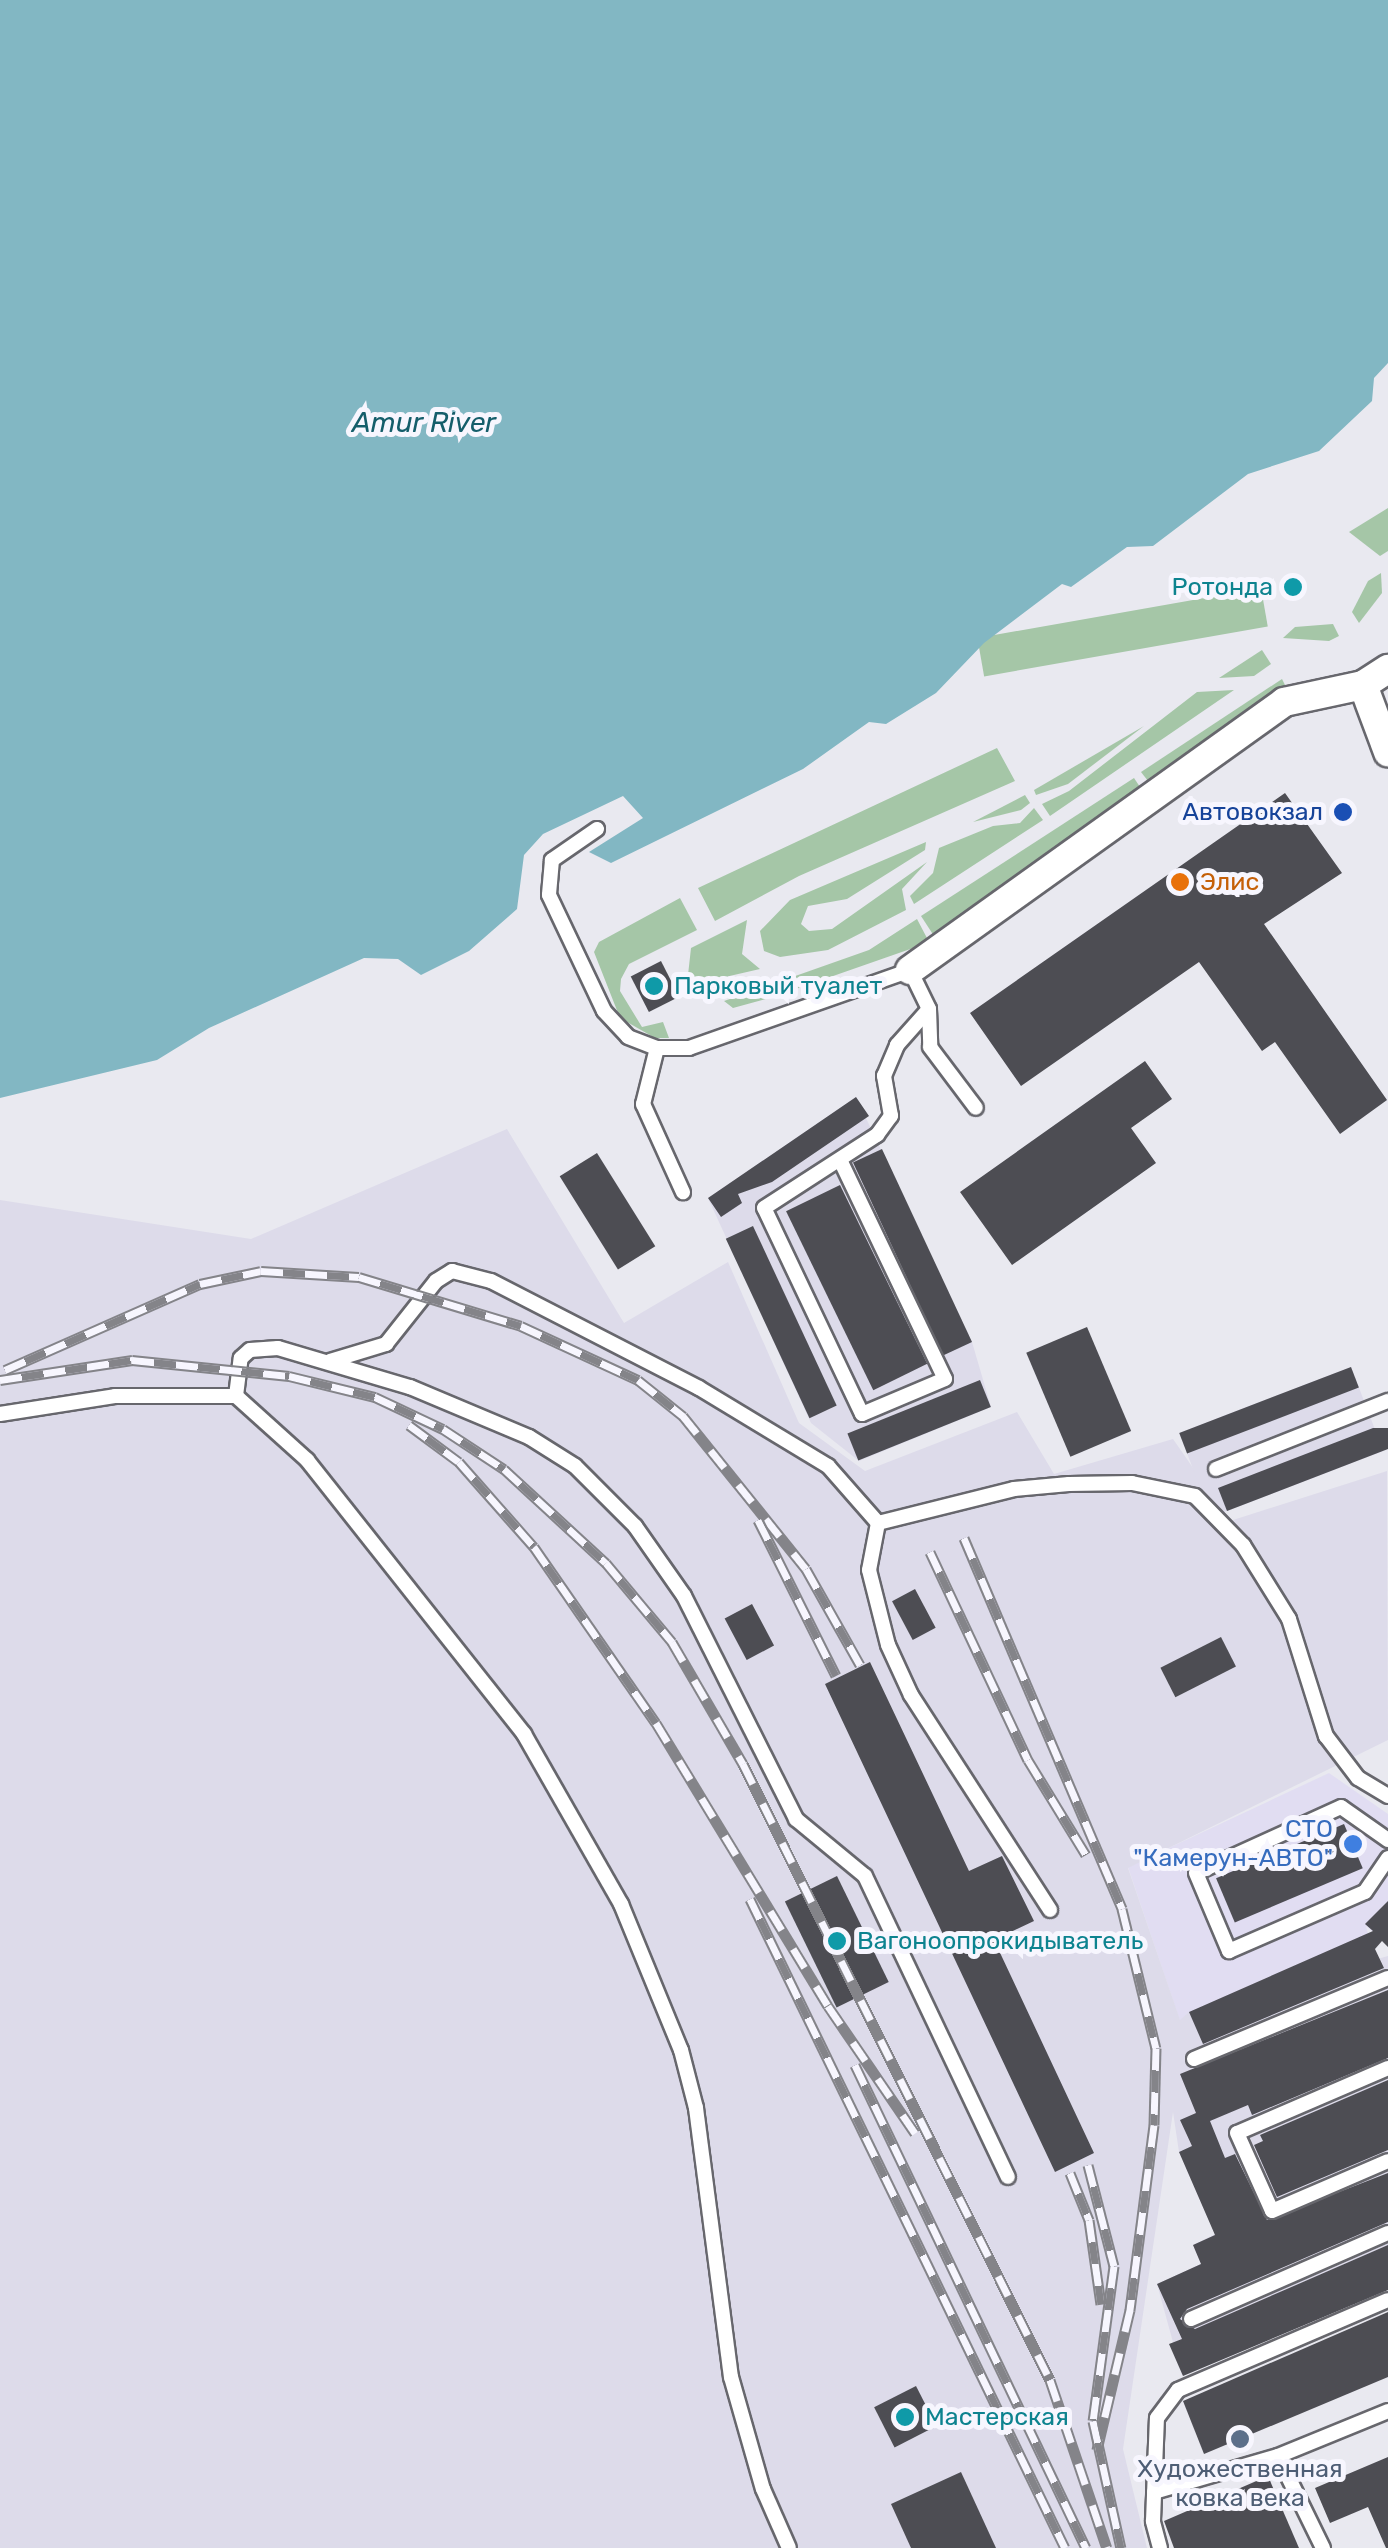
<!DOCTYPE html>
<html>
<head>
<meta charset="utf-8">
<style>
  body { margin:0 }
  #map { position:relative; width:1388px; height:2548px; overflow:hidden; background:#e9e9f0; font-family:Rubik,sans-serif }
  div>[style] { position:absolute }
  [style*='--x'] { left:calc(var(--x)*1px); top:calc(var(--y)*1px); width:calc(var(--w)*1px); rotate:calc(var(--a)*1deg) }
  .commercial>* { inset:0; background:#e1ddf2 }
  .built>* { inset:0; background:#dddbea; transform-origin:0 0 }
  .green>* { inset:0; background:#a5c6a7; transform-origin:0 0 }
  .water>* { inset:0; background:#82b7c3 }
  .building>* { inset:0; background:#4d4d53; transform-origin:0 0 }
  .roads { filter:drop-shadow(2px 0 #67676d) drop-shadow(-2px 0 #67676d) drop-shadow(0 2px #67676d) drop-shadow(0 -2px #67676d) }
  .lane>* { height:14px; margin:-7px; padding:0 7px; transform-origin:7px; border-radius:7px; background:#fff }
  .street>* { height:28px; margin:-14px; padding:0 14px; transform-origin:14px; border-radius:14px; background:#fff }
  .rail>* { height:11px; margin-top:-5.5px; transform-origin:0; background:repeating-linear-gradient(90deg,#f7f6fe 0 22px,#848489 0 44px); box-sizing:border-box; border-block:2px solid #848489 }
  .dots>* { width:28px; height:28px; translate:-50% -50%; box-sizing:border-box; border:5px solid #f7f6fe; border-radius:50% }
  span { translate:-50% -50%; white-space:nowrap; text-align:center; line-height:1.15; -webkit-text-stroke:10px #f7f6fe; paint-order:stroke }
  .culture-label { font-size:25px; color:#0d838f }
  .right { translate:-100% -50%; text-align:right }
  .left { translate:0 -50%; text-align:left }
  .transit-label { font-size:25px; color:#164399 }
  .food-label { font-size:25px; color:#c56008 }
  .shop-label { font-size:25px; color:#366cbe }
  .service-label { font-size:25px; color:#4e5e75 }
  .water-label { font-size:28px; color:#155e6b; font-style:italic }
</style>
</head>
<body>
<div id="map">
  <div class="commercial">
    <div style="clip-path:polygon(1329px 1773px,1388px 1814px,1388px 1945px,1366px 1926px,1368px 1934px,1180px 2021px,1128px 1867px)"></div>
  </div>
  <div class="built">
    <div style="clip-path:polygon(856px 1097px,972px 1342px,991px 1407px,859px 1461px,811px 1423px,708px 1198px)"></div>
    <div style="clip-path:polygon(507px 1129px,624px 1323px,728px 1262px,799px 1423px,865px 1471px,1017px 1412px,1054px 1474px,1173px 1439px,1230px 1521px,1387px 1471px,1388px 1740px,1128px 1868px,1180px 2020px,1189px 2012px,1388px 1956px,1388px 2287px,1182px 2375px,1157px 2284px,1201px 2264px,1193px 2245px,1215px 2234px,1179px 2152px,1173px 2112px,1123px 2449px,1147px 2548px,0 2548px,0 1200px,251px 1239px)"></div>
    <div style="left:1351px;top:1367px;width:90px;height:184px;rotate:69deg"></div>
  </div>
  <div class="green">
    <div style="clip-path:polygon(1388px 508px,1388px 551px,1380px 556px,1349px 532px)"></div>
    <div style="clip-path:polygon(1381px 573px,1382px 593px,1359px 623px,1352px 612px,1368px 581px)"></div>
    <div style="left:1261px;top:588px;width:39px;height:288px;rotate:80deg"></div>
    <div style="clip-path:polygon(1333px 624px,1339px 636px,1329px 641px,1283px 638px,1295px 627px)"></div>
    <div style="clip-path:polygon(1262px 650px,1271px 664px,1254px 676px,1219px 678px)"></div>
    <div style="clip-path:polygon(1282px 679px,1285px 685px,1148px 781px,1141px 772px)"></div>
    <div style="clip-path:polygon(1234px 690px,1050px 816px,1042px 804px,1069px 791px,1197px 692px)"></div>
    <div style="clip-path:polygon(1144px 726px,1068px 784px,1036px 795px,1034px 790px)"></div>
    <div style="clip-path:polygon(997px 748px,1015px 781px,799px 876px,715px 921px,698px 888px)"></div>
    <div style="clip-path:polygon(1134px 778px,1140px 787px,934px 936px,921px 916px)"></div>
    <div style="clip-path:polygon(1025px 795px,1030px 803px,1021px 810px,973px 822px)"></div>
    <div style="clip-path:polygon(1034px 808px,1043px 820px,914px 904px,910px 896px,933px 873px,939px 848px,993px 826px,1020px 823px)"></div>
    <div style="clip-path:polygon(926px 842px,925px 850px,847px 899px,808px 906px,801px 924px,809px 931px,832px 929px,927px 862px,902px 889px,906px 910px,828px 950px,780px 957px,764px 951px,760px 931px,790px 900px)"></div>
    <div style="clip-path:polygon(680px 898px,697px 930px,629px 964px,621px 979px,620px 991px,642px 1027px,663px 1022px,669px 1038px,655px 1038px,620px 1018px,594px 952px,599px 942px)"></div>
    <div style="clip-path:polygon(917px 919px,928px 940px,919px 946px,773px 997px,733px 1008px,724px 1001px,869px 950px)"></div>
    <div style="clip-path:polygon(747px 920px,742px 954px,760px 969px,699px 983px,688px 975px,691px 948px)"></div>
  </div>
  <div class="water">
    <div style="clip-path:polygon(0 0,1388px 0,1388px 363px,1374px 378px,1372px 401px,1319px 451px,1248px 474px,1153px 546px,1127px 547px,1071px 587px,1062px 584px,984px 643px,936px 693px,886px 724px,869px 722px,803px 769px,611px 863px,589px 852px,643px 818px,623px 796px,543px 834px,524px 855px,517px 909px,469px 951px,421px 975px,398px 959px,364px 958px,209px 1028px,157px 1060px,0 1098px)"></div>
  </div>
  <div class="building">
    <div style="clip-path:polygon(1285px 793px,1342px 873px,1264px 924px,1387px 1100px,1340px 1134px,1275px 1042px,1262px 1051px,1199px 962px,1021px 1086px,970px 1013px)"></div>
    <div style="left:661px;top:961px;width:40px;height:34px;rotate:63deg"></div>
    <div style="clip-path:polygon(1145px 1061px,1172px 1099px,1131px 1128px,1156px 1163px,1012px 1265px,960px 1192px)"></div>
    <div style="clip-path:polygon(856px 1097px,869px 1116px,772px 1182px,738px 1194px,742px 1203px,721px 1217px,708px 1198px)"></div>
    <div style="left:882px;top:1149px;width:213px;height:32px;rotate:65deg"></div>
    <div style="left:597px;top:1153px;width:110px;height:44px;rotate:58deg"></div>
    <div style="left:840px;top:1185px;width:199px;height:60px;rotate:64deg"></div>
    <div style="left:753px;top:1226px;width:198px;height:30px;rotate:65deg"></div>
    <div style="left:1087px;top:1327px;width:113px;height:66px;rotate:67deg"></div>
    <div style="left:1351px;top:1367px;width:22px;height:184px;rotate:69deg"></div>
    <div style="left:980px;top:1380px;width:29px;height:143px;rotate:68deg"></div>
    <div style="clip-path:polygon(1373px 1428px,1388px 1428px,1388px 1449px,1227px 1511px,1218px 1488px)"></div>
    <div style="left:915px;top:1589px;width:44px;height:26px;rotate:62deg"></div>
    <div style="left:752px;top:1604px;width:47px;height:31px;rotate:62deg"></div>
    <div style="left:1221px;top:1637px;width:33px;height:68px;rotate:63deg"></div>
    <div style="clip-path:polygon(870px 1662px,969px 1871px,1002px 1856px,1034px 1921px,994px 1940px,1094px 2153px,1055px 2172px,825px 1684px)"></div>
    <div style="left:1344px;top:1824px;width:48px;height:139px;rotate:67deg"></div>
    <div style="left:837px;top:1876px;width:118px;height:58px;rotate:64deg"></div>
    <div style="clip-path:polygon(1388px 1901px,1388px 1947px,1382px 1941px,1375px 1949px,1384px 1968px,1203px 2044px,1189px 2012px,1373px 1931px,1365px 1924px)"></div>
    <div style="clip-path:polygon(1388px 1990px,1388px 2058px,1252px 2115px,1248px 2105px,1210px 2121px,1225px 2158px,1235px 2154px,1267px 2220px,1388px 2173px,1388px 2222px,1187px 2309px,1180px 2319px,1195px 2329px,1388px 2245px,1388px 2290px,1183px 2376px,1169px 2344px,1182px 2339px,1157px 2284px,1201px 2264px,1193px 2245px,1215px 2235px,1179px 2152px,1192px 2146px,1180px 2120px,1196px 2113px,1180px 2074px)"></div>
    <div style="clip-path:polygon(1388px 2080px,1388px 2150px,1277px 2197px,1254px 2145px,1263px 2141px,1260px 2135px)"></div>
    <div style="clip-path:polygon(1388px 2312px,1388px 2377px,1204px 2454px,1183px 2401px)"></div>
    <div style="left:916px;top:2386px;width:45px;height:47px;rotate:63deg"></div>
    <div style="clip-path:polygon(1388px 2457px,1388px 2548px,1386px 2548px,1368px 2507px,1330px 2523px,1315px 2488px)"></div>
    <div style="clip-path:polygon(961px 2472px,996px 2548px,911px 2548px,891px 2504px)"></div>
    <div style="clip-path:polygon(1268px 2476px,1299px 2548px,1174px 2548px,1164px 2521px)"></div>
  </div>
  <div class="roads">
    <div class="lane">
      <div style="--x:597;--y:829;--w:55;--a:145.4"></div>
      <div style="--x:552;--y:860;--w:35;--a:95"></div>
      <div style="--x:549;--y:895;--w:128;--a:64.6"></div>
      <div style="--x:604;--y:1011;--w:35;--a:47"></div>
      <div style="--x:628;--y:1037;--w:31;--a:21"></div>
      <div style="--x:657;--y:1048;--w:32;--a:0"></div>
      <div style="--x:689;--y:1048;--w:234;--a:-19.4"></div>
      <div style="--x:910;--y:970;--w:43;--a:64"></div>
      <div style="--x:929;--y:1009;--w:38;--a:88"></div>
      <div style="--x:930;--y:1047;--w:76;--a:53"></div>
      <div style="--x:657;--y:1048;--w:58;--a:104"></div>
      <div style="--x:643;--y:1104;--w:97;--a:65.6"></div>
      <div style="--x:842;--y:1164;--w:238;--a:64.4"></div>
      <div style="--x:945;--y:1379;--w:90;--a:157.1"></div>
      <div style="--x:862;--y:1414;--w:228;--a:-115.4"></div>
      <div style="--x:764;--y:1208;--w:135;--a:-32.9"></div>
      <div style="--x:877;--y:1135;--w:24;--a:-54"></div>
      <div style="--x:891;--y:1116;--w:41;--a:-99.9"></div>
      <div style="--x:884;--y:1076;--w:34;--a:-67"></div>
      <div style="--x:897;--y:1045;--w:48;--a:-48.4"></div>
      <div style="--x:330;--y:1361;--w:59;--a:-16.9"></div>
      <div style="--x:386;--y:1344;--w:80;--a:-51.6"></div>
      <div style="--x:436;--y:1281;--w:19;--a:-32"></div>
      <div style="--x:452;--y:1271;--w:40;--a:14.4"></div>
      <div style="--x:491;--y:1281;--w:234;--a:27.2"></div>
      <div style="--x:699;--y:1388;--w:151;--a:31.2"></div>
      <div style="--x:828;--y:1466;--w:76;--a:48.7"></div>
      <div style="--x:878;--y:1523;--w:140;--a:-14"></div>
      <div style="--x:1014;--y:1489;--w:55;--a:-5.2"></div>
      <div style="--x:1069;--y:1484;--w:63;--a:-0.9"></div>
      <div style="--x:1132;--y:1483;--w:64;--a:11.7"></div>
      <div style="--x:1195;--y:1496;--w:69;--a:45.6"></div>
      <div style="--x:1243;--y:1545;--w:87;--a:58.1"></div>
      <div style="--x:1289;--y:1619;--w:123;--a:72.5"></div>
      <div style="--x:1326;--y:1736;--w:53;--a:52.7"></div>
      <div style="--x:1358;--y:1778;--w:35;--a:31"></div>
      <div style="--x:236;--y:1396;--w:96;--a:42"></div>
      <div style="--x:307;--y:1460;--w:350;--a:51.6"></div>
      <div style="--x:524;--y:1734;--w:196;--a:60.3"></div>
      <div style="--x:621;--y:1904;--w:158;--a:67.7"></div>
      <div style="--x:681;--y:2050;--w:60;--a:75.5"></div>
      <div style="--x:696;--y:2108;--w:271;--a:82.6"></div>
      <div style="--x:731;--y:2377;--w:116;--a:74.1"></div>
      <div style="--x:763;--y:2489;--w:64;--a:66.2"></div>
      <div style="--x:0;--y:1414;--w:116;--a:-8.9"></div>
      <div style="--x:115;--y:1396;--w:121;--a:0"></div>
      <div style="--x:236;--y:1396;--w:38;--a:-83"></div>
      <div style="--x:241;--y:1358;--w:12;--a:-42"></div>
      <div style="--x:250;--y:1350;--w:28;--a:-4"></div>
      <div style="--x:278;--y:1348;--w:138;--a:16.5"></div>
      <div style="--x:410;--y:1387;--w:129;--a:22.8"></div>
      <div style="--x:529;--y:1437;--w:54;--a:32.2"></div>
      <div style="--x:575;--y:1466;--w:85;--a:45"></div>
      <div style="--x:635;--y:1526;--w:85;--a:55"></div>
      <div style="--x:684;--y:1596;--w:250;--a:63.3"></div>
      <div style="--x:796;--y:1819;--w:89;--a:39.6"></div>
      <div style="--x:865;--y:1876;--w:333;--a:64.6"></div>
      <div style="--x:1216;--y:1469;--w:185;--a:-21.6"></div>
      <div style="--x:878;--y:1523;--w:48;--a:100.8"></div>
      <div style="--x:869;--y:1570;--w:77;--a:75.8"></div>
      <div style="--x:888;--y:1645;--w:55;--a:65.3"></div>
      <div style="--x:911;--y:1695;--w:256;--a:57.1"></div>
      <div style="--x:1388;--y:1840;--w:57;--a:-144.9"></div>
      <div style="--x:1341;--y:1807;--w:159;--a:155.5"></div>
      <div style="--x:1196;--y:1873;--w:85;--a:67.1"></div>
      <div style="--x:1229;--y:1951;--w:148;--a:-23.5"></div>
      <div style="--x:1365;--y:1892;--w:41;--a:-55.9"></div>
      <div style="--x:1194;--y:2059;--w:210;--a:-22.7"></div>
      <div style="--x:1388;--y:2068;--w:164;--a:156.7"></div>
      <div style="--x:1237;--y:2133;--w:85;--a:65.8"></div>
      <div style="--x:1272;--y:2211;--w:126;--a:-23.3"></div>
      <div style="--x:1191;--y:2319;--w:215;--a:-23.6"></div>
      <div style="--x:1154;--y:2492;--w:129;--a:-16.2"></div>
      <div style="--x:1160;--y:2548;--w:28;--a:-105"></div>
      <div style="--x:1153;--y:2521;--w:103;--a:-87.8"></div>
      <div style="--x:1157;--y:2418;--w:35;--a:-53"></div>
      <div style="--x:1178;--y:2390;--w:228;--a:-23.2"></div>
      <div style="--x:1323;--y:2548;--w:102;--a:-116.1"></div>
      <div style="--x:1278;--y:2456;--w:119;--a:-22.2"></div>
    </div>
    <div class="street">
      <div style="--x:1363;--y:685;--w:72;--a:69.5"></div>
      <div style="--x:910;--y:970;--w:460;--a:-35.6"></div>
      <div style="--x:1284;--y:702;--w:81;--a:-12.1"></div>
      <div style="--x:1363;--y:685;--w:30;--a:-33"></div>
    </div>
  </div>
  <div class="rail">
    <div style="--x:5;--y:1370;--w:213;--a:-23.8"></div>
    <div style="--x:200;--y:1284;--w:62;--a:-12"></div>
    <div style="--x:261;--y:1271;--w:98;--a:3.5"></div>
    <div style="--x:359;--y:1277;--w:169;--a:16.8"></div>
    <div style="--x:521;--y:1326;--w:129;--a:24.8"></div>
    <div style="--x:638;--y:1380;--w:58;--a:38.7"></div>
    <div style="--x:683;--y:1416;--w:196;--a:51.2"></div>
    <div style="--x:806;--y:1569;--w:110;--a:60.6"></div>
    <div style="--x:0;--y:1380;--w:134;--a:-8.6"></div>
    <div style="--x:132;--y:1360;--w:158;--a:5.8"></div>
    <div style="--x:289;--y:1376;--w:89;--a:13.7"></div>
    <div style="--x:375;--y:1397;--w:75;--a:25.2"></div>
    <div style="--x:443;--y:1429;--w:73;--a:33.3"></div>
    <div style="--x:504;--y:1469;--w:139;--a:42.7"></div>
    <div style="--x:606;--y:1563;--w:103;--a:50.1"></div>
    <div style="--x:672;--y:1642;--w:141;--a:59.8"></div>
    <div style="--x:743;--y:1764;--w:688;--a:63.51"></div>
    <div style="--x:1050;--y:2380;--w:177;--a:71.3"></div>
    <div style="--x:409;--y:1425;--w:62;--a:36.5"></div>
    <div style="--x:459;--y:1462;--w:113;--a:48.6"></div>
    <div style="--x:534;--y:1547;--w:214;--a:55.3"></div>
    <div style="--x:656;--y:1723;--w:331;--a:58.7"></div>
    <div style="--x:828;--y:2006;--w:154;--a:55.6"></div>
    <div style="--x:758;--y:1520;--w:174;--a:63.4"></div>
    <div style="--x:964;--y:1538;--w:403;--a:66.9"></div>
    <div style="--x:1122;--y:1909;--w:143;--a:76.3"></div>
    <div style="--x:1156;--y:2048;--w:77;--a:91.5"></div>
    <div style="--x:1154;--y:2125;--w:187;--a:97.4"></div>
    <div style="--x:1130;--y:2310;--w:144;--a:103.3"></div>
    <div style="--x:930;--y:1552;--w:230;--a:64.8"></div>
    <div style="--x:1028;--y:1760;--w:111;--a:58.6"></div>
    <div style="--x:750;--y:1899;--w:721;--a:64.11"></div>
    <div style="--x:855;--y:2065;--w:535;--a:64.44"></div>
    <div style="--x:1088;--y:2165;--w:104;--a:75.6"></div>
    <div style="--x:1114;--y:2266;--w:156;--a:97.7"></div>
    <div style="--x:1093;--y:2421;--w:130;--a:77.6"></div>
    <div style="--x:1070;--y:2173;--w:51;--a:68"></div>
    <div style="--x:1089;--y:2220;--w:85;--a:81.9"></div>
  </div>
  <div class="dots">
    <div style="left:1293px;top:587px;background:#0f9aa8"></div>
    <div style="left:1343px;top:812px;background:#1a4fb4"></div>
    <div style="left:1180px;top:882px;background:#e8710a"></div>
    <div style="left:654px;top:986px;background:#0f9aa8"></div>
    <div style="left:1353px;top:1844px;background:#3f7fe0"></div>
    <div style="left:837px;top:1941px;background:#0f9aa8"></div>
    <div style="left:905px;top:2417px;background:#0f9aa8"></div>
    <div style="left:1240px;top:2439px;background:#5c6f8a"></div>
  </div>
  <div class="culture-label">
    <span class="right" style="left:1273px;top:587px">Ротонда</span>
    <span class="left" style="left:674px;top:986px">Парковый туалет</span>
    <span class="left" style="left:857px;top:1941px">Вагоноопрокидыватель</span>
    <span class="left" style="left:925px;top:2417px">Мастерская</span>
  </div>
  <div class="transit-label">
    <span class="right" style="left:1323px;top:812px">Автовокзал</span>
  </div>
  <div class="food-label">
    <span class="left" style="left:1200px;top:882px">Элис</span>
  </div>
  <div class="shop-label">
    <span class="right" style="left:1333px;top:1844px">СТО<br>"Камерун-АВТО"</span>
  </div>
  <div class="service-label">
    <span style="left:1240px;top:2484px">Художественная<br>ковка века</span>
  </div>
  <div class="water-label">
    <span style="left:424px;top:423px">Amur River</span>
  </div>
</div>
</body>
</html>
